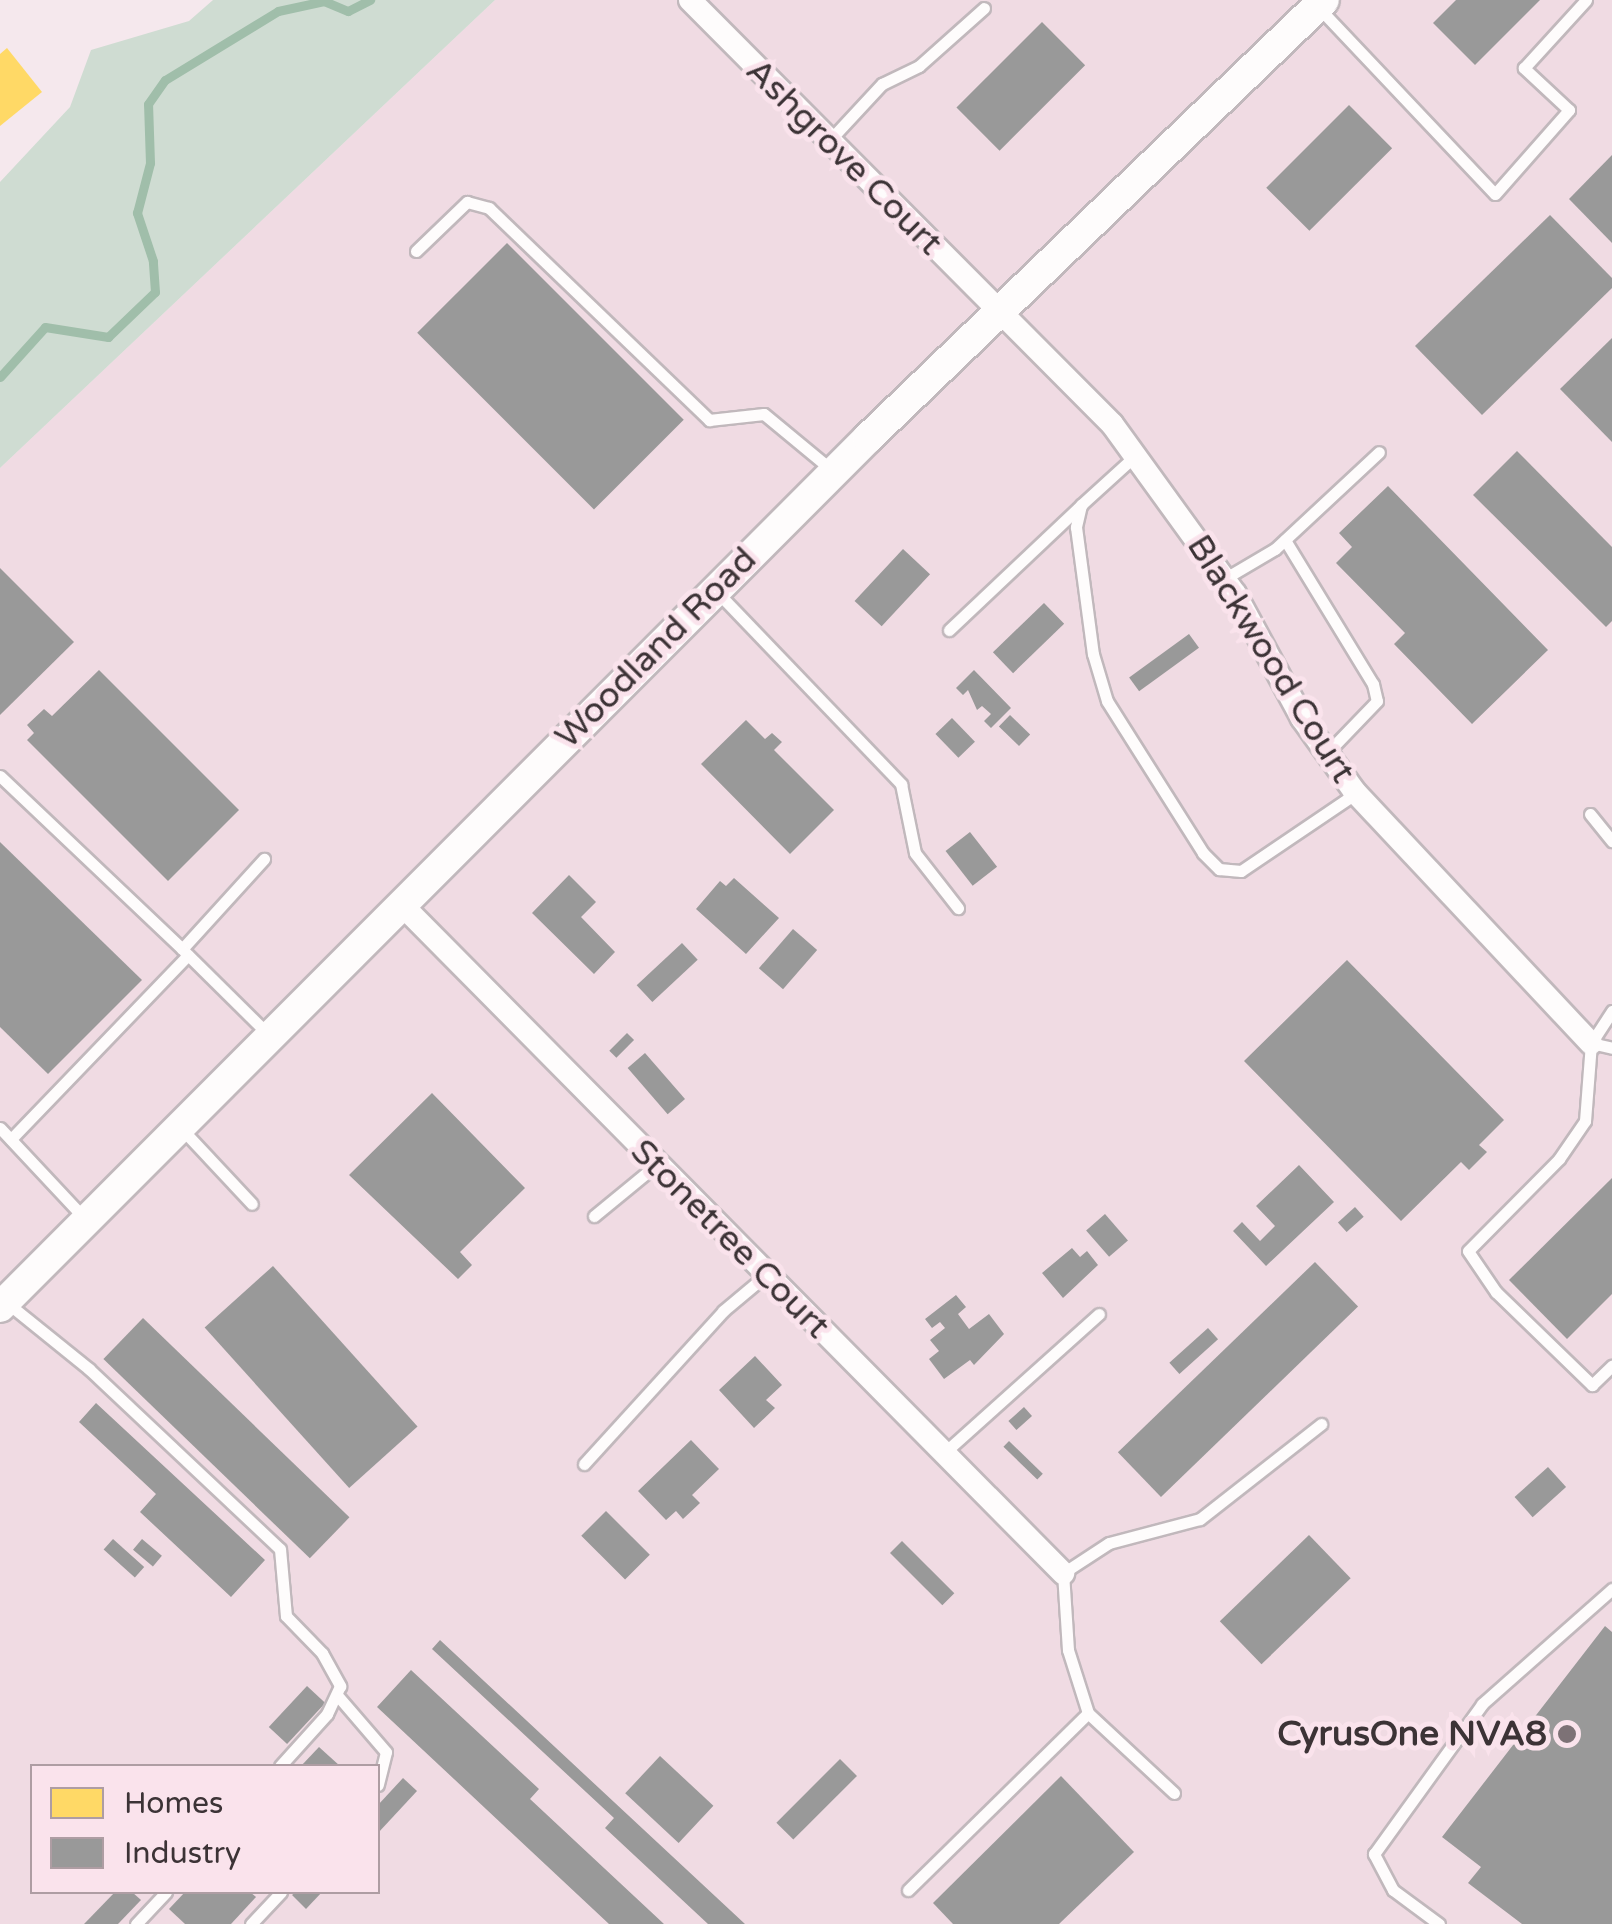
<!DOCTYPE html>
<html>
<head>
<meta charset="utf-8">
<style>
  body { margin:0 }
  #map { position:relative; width:1612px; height:1924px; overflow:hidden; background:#f5e8ed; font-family:"Varela Round",sans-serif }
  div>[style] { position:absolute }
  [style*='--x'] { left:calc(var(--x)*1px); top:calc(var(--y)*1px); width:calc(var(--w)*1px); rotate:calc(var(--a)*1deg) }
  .built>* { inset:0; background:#f0dbe3 }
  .green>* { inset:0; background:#cfdcd2 }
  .homes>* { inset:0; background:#ffd966 }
  .industry>* { inset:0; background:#999; transform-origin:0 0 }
  .stream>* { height:9px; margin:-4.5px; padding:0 4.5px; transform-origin:4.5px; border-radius:4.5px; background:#a0beaa }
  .roads { filter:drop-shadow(2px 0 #c1b8bc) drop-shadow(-2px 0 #c1b8bc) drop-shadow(0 2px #c1b8bc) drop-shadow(0 -2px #c1b8bc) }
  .service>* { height:11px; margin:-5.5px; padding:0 5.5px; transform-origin:5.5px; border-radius:5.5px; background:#fefcfc }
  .minor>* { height:22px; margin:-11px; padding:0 11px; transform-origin:11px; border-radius:11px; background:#fefcfc }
  .tertiary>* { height:30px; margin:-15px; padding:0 15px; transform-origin:15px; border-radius:15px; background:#fefcfc }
  .dots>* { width:28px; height:28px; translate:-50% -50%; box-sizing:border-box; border:5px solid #fae3ec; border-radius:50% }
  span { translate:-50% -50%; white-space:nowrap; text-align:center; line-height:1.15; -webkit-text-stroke:10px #fae3ec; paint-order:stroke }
  .street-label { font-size:35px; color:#3c3336 }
  .poi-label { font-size:35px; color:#3c3336; font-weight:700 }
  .right { translate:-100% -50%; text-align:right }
  .legend { position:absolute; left:30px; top:1764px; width:350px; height:130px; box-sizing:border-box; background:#fae3ec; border:2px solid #ae9da3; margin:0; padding:12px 18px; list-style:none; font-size:30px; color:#3c3336 }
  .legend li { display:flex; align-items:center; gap:20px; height:50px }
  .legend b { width:50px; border:2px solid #ae9da3 }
</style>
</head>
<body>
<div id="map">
  <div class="built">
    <div style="clip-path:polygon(evenodd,495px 0,1612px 0,1612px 1924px,0 1924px,0 468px,495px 0,32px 1766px,378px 1766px,378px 1892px,32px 1892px,32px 1766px)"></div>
  </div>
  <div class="green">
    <div style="clip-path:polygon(213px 0,495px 0,0 468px,0 182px,70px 107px,91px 50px,189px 21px)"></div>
  </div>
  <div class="homes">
    <div style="clip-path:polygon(7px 48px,42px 92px,0 126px,0 54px)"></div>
  </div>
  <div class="industry">
    <div style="clip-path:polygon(1456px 0,1540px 0,1475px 65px,1433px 23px)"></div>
    <div style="left:1042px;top:22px;width:61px;height:121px;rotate:45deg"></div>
    <div style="left:1349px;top:105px;width:61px;height:117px;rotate:45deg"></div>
    <div style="clip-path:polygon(1612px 155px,1612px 243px,1569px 199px)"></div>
    <div style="clip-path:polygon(1550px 215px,1612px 278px,1612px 288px,1482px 415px,1415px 346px)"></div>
    <div style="left:507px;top:243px;width:250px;height:127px;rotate:45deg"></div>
    <div style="clip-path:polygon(1612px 338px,1612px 442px,1560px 389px)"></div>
    <div style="clip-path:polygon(1517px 451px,1612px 547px,1612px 621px,1606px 627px,1473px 495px)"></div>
    <div style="clip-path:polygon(1388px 486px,1548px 650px,1472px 724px,1394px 644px,1405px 633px,1336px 563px,1352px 547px,1339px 533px)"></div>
    <div style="left:903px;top:549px;width:37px;height:71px;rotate:43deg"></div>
    <div style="clip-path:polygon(0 568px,74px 642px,0 715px)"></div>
    <div style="left:1044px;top:603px;width:29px;height:71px;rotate:46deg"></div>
    <div style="left:1189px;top:634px;width:17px;height:74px;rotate:54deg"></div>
    <div style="clip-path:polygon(99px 670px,239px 810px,168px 881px,27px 740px,34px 733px,27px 725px,44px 709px,52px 716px)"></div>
    <div style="clip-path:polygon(974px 670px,1011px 708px,991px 728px,984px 721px,991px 714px,982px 706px,977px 710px,968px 690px,963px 695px,956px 688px)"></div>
    <div style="left:1010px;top:715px;width:28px;height:16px;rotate:44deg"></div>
    <div style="left:952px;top:718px;width:33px;height:23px;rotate:46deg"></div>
    <div style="clip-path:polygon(746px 720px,765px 739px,772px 733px,782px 742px,774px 750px,834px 810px,790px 854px,701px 764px)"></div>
    <div style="left:970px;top:832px;width:44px;height:31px;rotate:52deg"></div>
    <div style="clip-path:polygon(0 842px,142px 980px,48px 1074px,0 1027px)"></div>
    <div style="clip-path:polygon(569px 875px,596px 902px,581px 917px,615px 952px,594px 974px,532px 913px)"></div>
    <div style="clip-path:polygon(734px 878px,779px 918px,746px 954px,696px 909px,720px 881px,726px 886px)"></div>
    <div style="left:793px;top:929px;width:32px;height:52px;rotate:41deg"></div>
    <div style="left:682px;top:943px;width:23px;height:62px;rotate:47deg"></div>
    <div style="clip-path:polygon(1347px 960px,1504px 1120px,1479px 1145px,1487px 1152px,1469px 1170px,1461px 1162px,1401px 1221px,1244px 1061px)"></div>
    <div style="left:627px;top:1033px;width:10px;height:25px;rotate:45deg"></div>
    <div style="left:645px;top:1053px;width:61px;height:23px;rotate:49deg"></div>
    <div style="clip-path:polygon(432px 1093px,525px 1188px,460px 1252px,472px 1265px,458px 1279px,349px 1175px)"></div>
    <div style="clip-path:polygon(1299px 1165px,1334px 1202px,1266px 1266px,1233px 1231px,1242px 1222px,1260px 1241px,1275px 1226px,1256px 1206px)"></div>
    <div style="clip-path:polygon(1612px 1178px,1612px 1294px,1567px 1339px,1509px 1280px)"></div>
    <div style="left:1355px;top:1207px;width:13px;height:23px;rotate:48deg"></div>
    <div style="left:1105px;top:1214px;width:35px;height:25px;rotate:49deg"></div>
    <div style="clip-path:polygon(1072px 1248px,1080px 1257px,1087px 1251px,1098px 1265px,1063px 1298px,1042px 1273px)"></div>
    <div style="left:1315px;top:1262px;width:62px;height:274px;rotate:46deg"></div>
    <div style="left:273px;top:1266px;width:216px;height:92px;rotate:48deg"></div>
    <div style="clip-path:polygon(956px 1295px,966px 1307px,958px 1314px,969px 1329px,989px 1314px,1004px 1334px,974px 1365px,970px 1360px,944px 1379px,929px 1359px,939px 1351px,930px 1340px,945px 1328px,940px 1322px,932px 1328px,925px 1319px)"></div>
    <div style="left:143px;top:1318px;width:287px;height:57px;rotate:44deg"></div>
    <div style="left:1208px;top:1328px;width:15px;height:52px;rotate:48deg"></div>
    <div style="clip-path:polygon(755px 1356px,782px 1385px,766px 1400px,775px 1408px,754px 1428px,719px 1390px)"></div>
    <div style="clip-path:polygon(96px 1403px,265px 1560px,231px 1597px,140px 1512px,156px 1494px,79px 1422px)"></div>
    <div style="left:1024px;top:1407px;width:12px;height:21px;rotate:48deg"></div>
    <div style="clip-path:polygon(691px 1440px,719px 1469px,692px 1495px,700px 1503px,683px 1519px,676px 1511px,666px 1520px,638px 1491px)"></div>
    <div style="left:1009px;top:1441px;width:47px;height:8px;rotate:44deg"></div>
    <div style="left:1548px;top:1467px;width:27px;height:45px;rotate:48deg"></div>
    <div style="left:606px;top:1511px;width:62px;height:35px;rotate:45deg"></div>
    <div style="left:1309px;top:1535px;width:60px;height:124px;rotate:46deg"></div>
    <div style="left:113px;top:1539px;width:42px;height:14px;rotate:42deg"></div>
    <div style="left:142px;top:1539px;width:26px;height:14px;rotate:40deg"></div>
    <div style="left:902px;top:1541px;width:74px;height:17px;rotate:45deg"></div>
    <div style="clip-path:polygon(1605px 1626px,1612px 1632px,1612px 1924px,1522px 1924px,1468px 1883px,1481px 1867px,1442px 1837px)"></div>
    <div style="clip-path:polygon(440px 1640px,745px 1924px,708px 1924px,605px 1828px,614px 1818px,432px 1649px)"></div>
    <div style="clip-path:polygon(411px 1670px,539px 1789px,530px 1799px,664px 1924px,609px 1924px,377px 1707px)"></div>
    <div style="left:307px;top:1686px;width:25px;height:56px;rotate:43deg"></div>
    <div style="clip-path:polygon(319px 1747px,340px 1766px,301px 1766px)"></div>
    <div style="left:660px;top:1756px;width:73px;height:51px;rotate:43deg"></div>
    <div style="left:840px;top:1759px;width:24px;height:90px;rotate:45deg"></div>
    <div style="clip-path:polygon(1061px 1776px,1134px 1852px,1059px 1924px,953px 1924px,933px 1903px)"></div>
    <div style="clip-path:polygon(403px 1778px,417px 1791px,378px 1833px,378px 1805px)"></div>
    <div style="clip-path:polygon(115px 1892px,132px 1892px,141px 1900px,118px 1924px,84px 1924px)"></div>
    <div style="clip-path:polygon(185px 1892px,250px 1892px,256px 1897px,231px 1924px,185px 1924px,169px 1909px)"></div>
    <div style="clip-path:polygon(296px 1892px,322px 1892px,306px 1909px,292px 1895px)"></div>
  </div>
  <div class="stream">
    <div style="--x:0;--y:377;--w:67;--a:-48"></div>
    <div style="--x:45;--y:327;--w:64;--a:9"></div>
    <div style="--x:108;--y:337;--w:65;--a:-43.8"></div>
    <div style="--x:155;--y:292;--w:31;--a:-94"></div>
    <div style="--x:153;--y:261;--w:51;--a:-108.4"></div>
    <div style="--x:137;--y:213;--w:52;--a:-75.4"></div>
    <div style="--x:150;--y:163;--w:59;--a:-91.9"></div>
    <div style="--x:148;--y:104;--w:29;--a:-55"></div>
    <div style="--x:165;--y:80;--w:132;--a:-31.4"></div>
    <div style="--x:278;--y:11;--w:47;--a:-12.3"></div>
    <div style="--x:324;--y:1;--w:26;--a:23"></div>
    <div style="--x:348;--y:11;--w:25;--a:-27"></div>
  </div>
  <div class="roads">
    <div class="service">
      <div style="--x:1318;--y:7;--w:257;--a:46.6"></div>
      <div style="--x:1495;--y:194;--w:112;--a:-48.6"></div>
      <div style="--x:1569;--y:110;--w:62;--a:-137"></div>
      <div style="--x:1524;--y:68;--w:92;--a:-47.6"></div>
      <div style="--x:829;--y:141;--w:78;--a:-47.1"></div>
      <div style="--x:882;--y:84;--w:41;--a:-25.9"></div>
      <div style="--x:919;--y:66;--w:87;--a:-41.7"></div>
      <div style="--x:416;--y:251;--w:71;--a:-43.9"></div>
      <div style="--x:467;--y:202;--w:23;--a:15"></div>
      <div style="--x:489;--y:208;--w:306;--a:43.9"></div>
      <div style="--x:709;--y:420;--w:55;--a:-6.2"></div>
      <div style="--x:764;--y:414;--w:91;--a:39.6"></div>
      <div style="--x:1136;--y:455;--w:74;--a:137.7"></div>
      <div style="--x:1081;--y:505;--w:23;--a:103"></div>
      <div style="--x:1076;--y:527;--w:128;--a:82.4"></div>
      <div style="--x:1093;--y:654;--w:49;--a:73.4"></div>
      <div style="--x:1107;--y:701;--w:180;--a:57.7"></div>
      <div style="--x:1203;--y:853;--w:23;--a:45"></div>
      <div style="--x:1219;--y:869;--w:22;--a:5"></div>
      <div style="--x:1241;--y:871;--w:139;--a:-34.1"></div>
      <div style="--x:1285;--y:540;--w:169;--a:58.6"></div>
      <div style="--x:1373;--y:684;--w:17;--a:77"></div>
      <div style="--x:1377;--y:701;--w:72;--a:133.9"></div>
      <div style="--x:1224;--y:579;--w:59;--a:-30.5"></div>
      <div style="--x:1275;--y:549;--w:142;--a:-43"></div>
      <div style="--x:718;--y:593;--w:265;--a:46.2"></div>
      <div style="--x:901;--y:784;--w:70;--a:78.5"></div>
      <div style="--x:915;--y:853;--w:70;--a:52"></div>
      <div style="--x:949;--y:630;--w:182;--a:-43.4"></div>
      <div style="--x:0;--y:776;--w:251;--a:43.5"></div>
      <div style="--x:182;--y:949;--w:122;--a:-47.7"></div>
      <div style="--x:1590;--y:814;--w:35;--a:51"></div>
      <div style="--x:185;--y:952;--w:117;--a:44.7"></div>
      <div style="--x:1612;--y:1011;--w:38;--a:123"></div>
      <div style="--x:1591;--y:1043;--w:78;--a:94.4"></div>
      <div style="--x:1585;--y:1121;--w:46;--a:124.4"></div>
      <div style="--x:1559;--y:1159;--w:129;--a:134.7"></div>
      <div style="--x:1468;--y:1251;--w:50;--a:55.7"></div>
      <div style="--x:1496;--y:1292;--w:134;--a:44.1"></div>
      <div style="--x:1592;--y:1385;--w:28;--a:-44"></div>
      <div style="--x:1591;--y:1043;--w:22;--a:13"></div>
      <div style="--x:180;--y:1127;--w:105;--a:46.9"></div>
      <div style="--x:0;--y:1128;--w:126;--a:46.9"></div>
      <div style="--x:11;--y:1139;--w:255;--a:-46.1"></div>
      <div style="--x:594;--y:1216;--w:80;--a:-39.4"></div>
      <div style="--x:6;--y:1302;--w:107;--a:38.9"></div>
      <div style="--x:89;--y:1369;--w:262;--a:43.3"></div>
      <div style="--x:280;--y:1549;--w:67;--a:84.9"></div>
      <div style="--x:286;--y:1616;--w:52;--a:45.8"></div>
      <div style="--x:322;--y:1653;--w:38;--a:61"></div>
      <div style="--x:340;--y:1686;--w:31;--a:115"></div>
      <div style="--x:327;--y:1714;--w:70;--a:132.1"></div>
      <div style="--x:944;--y:1453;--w:208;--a:-41.9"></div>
      <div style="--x:584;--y:1464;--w:207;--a:-47.7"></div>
      <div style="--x:723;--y:1311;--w:56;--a:-39.9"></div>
      <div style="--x:337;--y:1695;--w:75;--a:49.3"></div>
      <div style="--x:386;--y:1752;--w:34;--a:104"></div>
      <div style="--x:1174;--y:1793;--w:117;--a:-137.1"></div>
      <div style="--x:1088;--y:1713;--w:66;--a:-107.6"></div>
      <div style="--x:1068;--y:1650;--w:77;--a:-93.7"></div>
      <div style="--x:1063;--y:1573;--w:55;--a:-33.1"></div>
      <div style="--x:1109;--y:1543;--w:94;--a:-14.8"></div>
      <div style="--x:1200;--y:1519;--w:154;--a:-38.1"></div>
      <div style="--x:908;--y:1890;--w:252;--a:-44.5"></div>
      <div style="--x:136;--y:1924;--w:44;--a:-46.8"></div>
      <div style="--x:251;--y:1924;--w:44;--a:-46.8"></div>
      <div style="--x:1439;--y:1924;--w:57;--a:-143.5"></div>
      <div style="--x:1393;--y:1890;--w:41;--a:-117.8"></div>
      <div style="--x:1374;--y:1854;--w:185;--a:-54.2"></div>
      <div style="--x:1482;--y:1704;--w:174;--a:-41.5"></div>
    </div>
    <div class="minor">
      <div style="--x:690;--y:0;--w:598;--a:45.14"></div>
      <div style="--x:1112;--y:424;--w:210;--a:54.1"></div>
      <div style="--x:1235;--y:594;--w:141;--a:61.6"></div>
      <div style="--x:1302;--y:718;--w:90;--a:54.5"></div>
      <div style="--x:1354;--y:791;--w:346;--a:46.8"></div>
      <div style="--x:400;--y:903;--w:943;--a:45.3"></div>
    </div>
    <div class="tertiary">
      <div style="--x:0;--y:1307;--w:1228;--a:-45.03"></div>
      <div style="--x:868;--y:438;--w:632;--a:-43.85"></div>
    </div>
  </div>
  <div class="dots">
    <div style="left:1567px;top:1734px;background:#7d7276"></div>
  </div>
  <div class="street-label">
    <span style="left:844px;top:157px;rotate:45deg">Ashgrove Court</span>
    <span style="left:656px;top:648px;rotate:-45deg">Woodland Road</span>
    <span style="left:1271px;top:659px;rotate:58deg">Blackwood Court</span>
    <span style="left:730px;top:1239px;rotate:45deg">Stonetree Court</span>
  </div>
  <div class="poi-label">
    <span class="right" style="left:1547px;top:1734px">CyrusOne NVA8</span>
  </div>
  <ul class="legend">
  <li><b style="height:28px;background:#ffd966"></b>Homes</li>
  <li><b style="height:28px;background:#999"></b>Industry</li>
  </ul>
</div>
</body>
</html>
